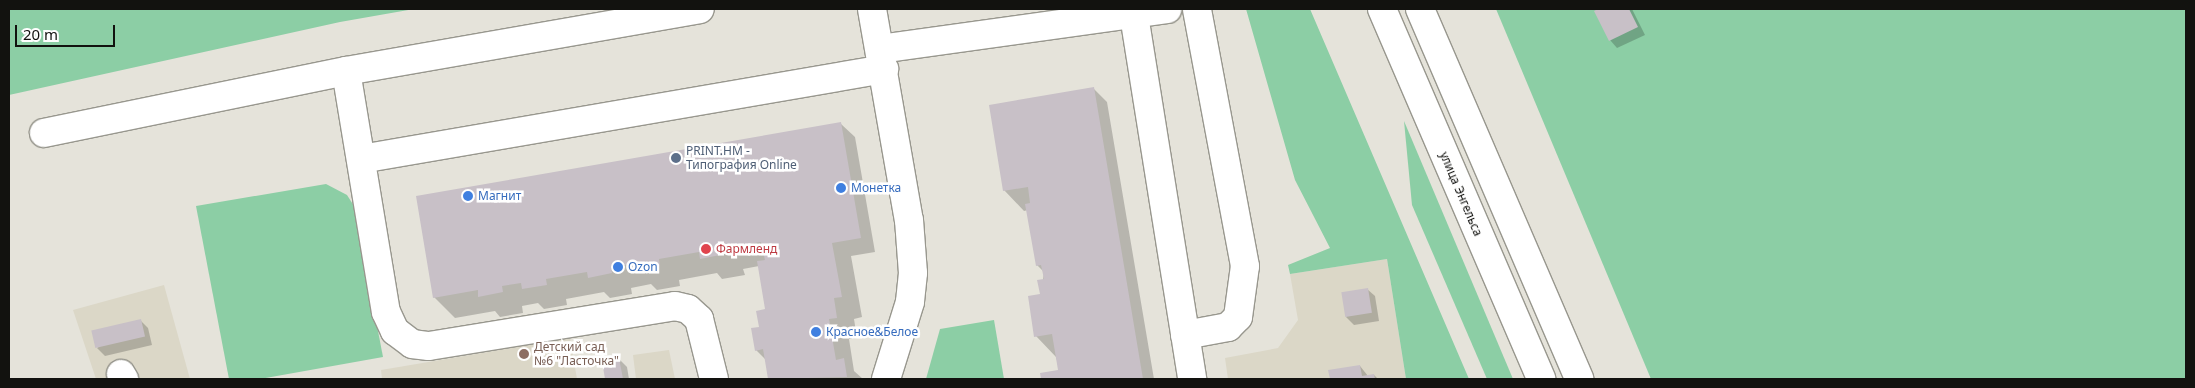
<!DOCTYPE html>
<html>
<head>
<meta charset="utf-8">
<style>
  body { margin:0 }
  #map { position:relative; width:2195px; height:388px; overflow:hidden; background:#e5e3da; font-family:"Noto Sans",sans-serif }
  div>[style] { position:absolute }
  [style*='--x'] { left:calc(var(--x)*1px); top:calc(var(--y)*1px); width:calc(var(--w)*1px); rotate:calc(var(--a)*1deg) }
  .built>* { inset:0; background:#dbd7c7 }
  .green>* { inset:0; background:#8ccea5 }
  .shadow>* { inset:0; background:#0003 }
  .building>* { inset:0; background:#c8c0c7; transform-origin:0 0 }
  .roads { filter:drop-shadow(1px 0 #98978e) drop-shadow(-1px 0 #98978e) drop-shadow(0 1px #98978e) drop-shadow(0 -1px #98978e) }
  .minor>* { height:28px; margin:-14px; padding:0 14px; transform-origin:14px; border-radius:14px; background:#fff }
  .major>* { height:28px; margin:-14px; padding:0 14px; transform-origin:14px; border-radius:14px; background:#fff }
  .dots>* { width:14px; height:14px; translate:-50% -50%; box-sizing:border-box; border:2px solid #fff; border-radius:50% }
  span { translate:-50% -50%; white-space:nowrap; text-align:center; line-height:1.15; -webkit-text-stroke:5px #fff; paint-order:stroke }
  .service-label { font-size:12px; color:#4e5e75 }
  .left { translate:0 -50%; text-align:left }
  .shop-label { font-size:12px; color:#366cbe }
  .street-label { font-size:12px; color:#12120f }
  .health-label { font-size:12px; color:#be3a42 }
  .education-label { font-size:12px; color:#785e54 }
  .frame { position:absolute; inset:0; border:10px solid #12120f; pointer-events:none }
  .scale { position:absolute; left:15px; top:25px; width:100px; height:22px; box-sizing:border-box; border:2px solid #12120f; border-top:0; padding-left:6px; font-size:15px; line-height:18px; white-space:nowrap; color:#12120f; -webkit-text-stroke:4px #fff; paint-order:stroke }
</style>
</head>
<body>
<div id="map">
  <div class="built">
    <div style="clip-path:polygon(1387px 259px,1406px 379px,1228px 379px,1225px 358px,1278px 348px,1298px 320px,1290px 274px)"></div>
    <div style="clip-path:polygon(164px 285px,190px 379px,96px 379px,73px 310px)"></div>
    <div style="clip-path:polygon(570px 338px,577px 379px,382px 379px,381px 370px)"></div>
    <div style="clip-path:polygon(669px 350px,675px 379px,636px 379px,633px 355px)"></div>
  </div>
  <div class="green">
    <div style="clip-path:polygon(9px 9px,414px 9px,340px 22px,9px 95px)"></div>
    <div style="clip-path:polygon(1246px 9px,1310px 9px,1469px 379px,1406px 379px,1387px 259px,1290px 274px,1288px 265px,1330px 248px,1295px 180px)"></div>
    <div style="clip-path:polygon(1496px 9px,2186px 9px,2186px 379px,1651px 379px)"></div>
    <div style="clip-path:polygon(1404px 121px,1513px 379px,1487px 379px,1412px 205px)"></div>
    <div style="clip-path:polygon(326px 184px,347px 195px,354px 206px,383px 357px,260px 379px,229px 379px,196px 206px)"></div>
    <div style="clip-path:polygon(994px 320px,1004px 379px,926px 379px,940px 329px)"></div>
  </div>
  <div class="shadow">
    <div style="clip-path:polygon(1601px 9px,1632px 9px,1645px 35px,1617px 48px,1610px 40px,1596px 11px)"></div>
    <div style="clip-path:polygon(1093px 88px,1107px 102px,1154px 379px,1042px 379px,1042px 374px,1060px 371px,1056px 357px,1036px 336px,1044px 272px,1037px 265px,1028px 210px,1024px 211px,1004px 190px)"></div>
    <div style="clip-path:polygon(841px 124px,855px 137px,875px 252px,851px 256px,862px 317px,854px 319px,857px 338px,849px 339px,854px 371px,863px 379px,769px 379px,766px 360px,756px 350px,767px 310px,759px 266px,743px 269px,745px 275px,722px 279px,717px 273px,679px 280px,680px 286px,657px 290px,651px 284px,631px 288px,632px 294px,610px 298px,604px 292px,566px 299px,567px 305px,544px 309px,538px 303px,522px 306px,523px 313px,500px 317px,495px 311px,455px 318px,434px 297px)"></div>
    <div style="clip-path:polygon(1367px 289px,1375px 296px,1379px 321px,1354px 325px,1346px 317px)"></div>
    <div style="clip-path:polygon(140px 320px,148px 328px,152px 345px,105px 356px,97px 348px)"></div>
    <div style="clip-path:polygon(619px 359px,627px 367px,629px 379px,606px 379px,603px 362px)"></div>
    <div style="clip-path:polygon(1360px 366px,1368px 376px,1374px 375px,1378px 379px,1331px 379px,1329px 371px)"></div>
  </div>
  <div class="building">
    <div style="clip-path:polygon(1598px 9px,1629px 9px,1638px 27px,1609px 41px,1594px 11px)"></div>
    <div style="clip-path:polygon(1094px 87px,1143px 379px,1041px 379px,1040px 373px,1058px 370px,1052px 334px,1034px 337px,1028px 296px,1040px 294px,1037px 280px,1044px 279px,1041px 265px,1036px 266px,1025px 204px,1030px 203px,1028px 187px,1003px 191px,989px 105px)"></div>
    <div style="clip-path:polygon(841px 122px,861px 238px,832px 243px,842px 297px,834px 298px,837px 318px,829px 319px,836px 360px,844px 358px,847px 377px,768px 379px,763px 349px,755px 351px,751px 328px,759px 327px,756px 311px,765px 309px,757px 261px,765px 260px,761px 242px,723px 248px,725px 254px,700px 259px,699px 252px,659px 259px,660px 266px,635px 270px,634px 263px,611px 268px,612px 273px,588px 278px,587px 272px,546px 279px,547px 285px,522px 289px,521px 283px,502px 286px,503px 292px,478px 297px,478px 290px,433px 298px,416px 196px)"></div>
    <div style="left:1368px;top:288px;width:25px;height:27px;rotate:81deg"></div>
    <div style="left:141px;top:319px;width:18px;height:51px;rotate:77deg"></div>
    <div style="clip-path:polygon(619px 358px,623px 379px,605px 379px,602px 361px)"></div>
    <div style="clip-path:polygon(1360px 365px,1362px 376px,1374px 374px,1375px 379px,1330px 379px,1328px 370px)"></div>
  </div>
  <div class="roads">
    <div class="minor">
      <div style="--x:872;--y:9;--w:214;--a:80.1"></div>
      <div style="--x:909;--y:220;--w:53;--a:85.7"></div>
      <div style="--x:913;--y:273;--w:29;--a:96"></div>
      <div style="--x:910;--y:302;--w:81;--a:107.3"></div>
      <div style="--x:1133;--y:9;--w:375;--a:80.9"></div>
      <div style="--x:880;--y:49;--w:290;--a:-7.9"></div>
      <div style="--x:346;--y:71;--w:244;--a:80.6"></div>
      <div style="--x:386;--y:312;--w:21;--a:65"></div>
      <div style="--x:395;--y:331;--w:21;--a:37"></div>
      <div style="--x:412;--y:344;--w:17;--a:7"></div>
      <div style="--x:429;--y:346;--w:249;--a:-9.2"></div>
      <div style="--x:675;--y:306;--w:13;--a:13"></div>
      <div style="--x:688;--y:309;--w:15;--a:42"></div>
      <div style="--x:699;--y:319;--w:62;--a:76"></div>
      <div style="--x:44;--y:133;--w:308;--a:-11.6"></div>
      <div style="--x:346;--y:71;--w:359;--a:-9.9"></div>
      <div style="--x:361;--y:159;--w:531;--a:-9.76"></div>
      <div style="--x:1185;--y:335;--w:44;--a:-10.5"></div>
      <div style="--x:1228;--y:327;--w:14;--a:-45"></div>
      <div style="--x:1238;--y:317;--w:51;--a:-82.2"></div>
      <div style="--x:1245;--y:266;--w:261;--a:-100.6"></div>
      <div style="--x:121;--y:374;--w:6;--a:59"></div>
    </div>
    <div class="major">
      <div style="--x:1382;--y:9;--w:403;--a:66.7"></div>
      <div style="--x:1420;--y:9;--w:403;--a:66.7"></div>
    </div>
  </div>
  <div class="dots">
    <div style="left:676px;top:158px;background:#5c6f8a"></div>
    <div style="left:841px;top:188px;background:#3f7fe0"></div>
    <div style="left:468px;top:196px;background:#3f7fe0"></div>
    <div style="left:706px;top:249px;background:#e0444e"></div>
    <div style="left:618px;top:267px;background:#3f7fe0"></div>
    <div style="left:816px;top:332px;background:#3f7fe0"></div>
    <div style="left:524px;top:354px;background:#8d6e63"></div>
  </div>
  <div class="service-label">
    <span class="left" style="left:686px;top:158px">PRINT.HM -<br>Типография Online</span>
  </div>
  <div class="shop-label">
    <span class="left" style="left:851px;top:188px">Монетка</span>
    <span class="left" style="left:478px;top:196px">Магнит</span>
    <span class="left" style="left:628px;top:267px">Ozon</span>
    <span class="left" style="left:826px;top:332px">Красное&amp;Белое</span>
  </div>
  <div class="street-label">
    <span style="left:1461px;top:194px;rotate:67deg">улица Энгельса</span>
  </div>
  <div class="health-label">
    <span class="left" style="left:716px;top:249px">Фармленд</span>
  </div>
  <div class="education-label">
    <span class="left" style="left:534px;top:354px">Детский сад<br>№6 "Ласточка"</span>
  </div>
  <div class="frame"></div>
  <div class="scale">20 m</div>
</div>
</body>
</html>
